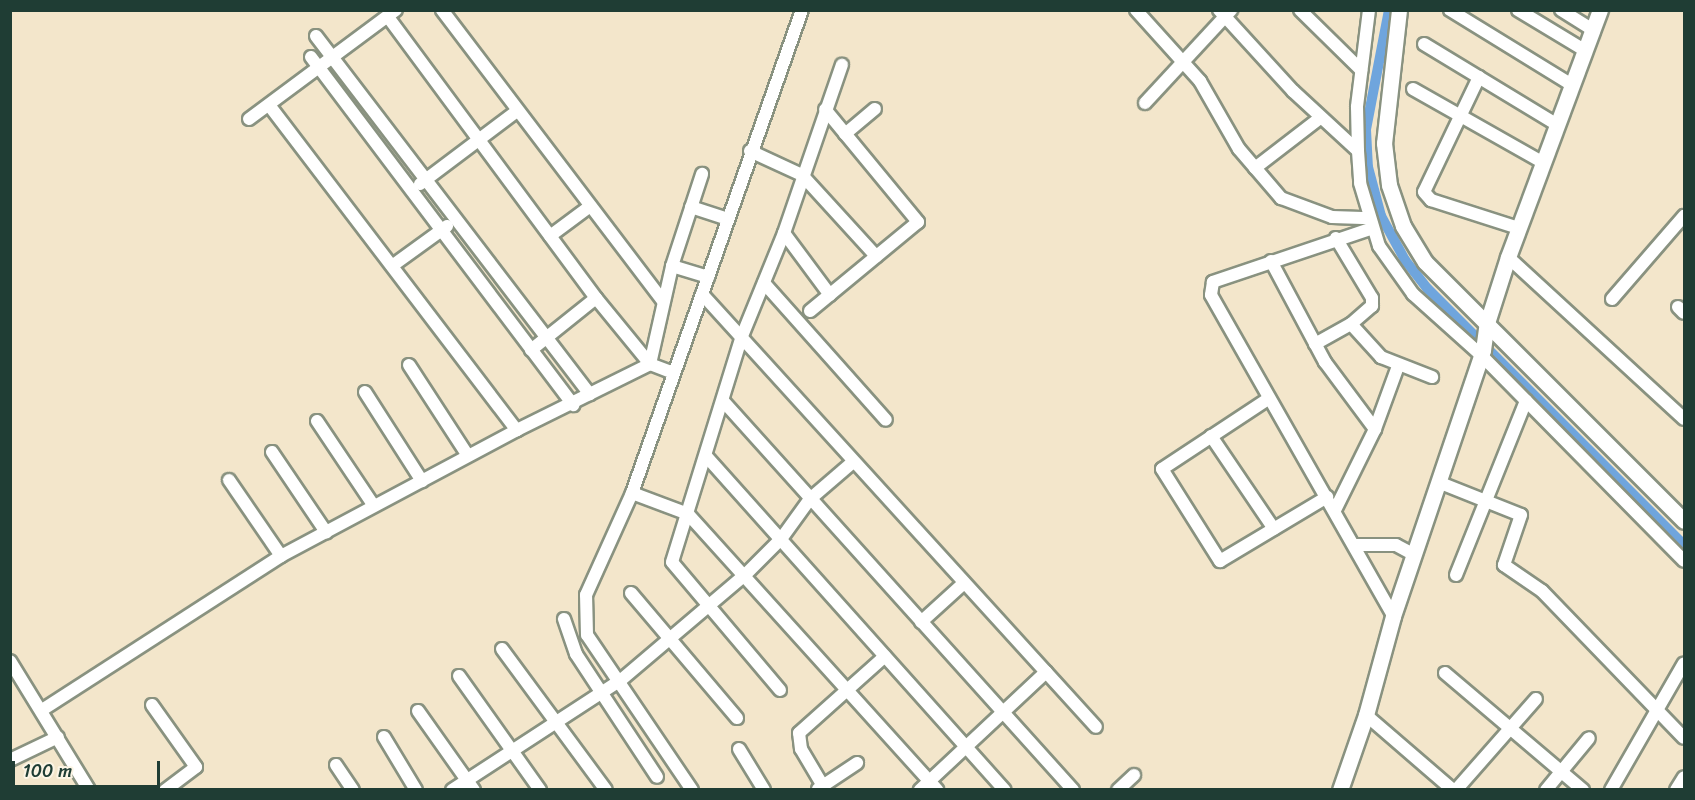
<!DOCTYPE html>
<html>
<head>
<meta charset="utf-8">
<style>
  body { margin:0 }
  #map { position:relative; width:1695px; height:800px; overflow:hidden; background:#f3e6cb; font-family:Sriracha,sans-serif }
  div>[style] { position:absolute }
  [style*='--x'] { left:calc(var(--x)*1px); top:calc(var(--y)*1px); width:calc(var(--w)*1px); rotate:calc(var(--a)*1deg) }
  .canal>* { height:10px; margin:-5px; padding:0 5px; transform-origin:5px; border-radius:5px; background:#6fa5dd }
  .roads { filter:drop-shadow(2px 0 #899280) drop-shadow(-2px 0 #899280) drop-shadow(0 2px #899280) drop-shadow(0 -2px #899280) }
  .minor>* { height:12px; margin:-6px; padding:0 6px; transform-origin:6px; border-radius:6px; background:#fff }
  .tertiary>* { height:15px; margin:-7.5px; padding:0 7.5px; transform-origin:7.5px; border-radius:7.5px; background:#fff }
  span { translate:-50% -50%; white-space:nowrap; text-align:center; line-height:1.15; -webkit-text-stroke:5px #fcf5e5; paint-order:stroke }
  .frame { position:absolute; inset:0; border:12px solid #1f3d34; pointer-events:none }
  .scale { position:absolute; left:12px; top:761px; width:148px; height:27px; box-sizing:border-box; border:3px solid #1f3d34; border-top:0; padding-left:8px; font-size:18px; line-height:21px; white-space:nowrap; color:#1f3d34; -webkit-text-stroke:4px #fcf5e5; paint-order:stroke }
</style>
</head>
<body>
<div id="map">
  <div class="canal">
    <div style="--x:1389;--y:10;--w:122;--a:100.9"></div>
    <div style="--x:1366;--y:130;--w:37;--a:87"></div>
    <div style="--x:1368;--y:167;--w:51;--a:75.1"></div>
    <div style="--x:1381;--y:216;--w:50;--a:61.4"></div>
    <div style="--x:1405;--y:260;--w:37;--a:52"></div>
    <div style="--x:1428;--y:289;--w:362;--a:45"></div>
  </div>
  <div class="roads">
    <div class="minor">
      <div style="--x:442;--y:10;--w:365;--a:52.8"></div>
      <div style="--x:1136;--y:10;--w:96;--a:48"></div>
      <div style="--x:1200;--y:81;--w:78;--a:60.2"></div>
      <div style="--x:1239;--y:149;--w:65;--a:49.4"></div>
      <div style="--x:1281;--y:198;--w:54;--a:20.4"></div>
      <div style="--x:1332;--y:217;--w:38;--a:2"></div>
      <div style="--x:1219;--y:10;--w:110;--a:47.6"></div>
      <div style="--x:1293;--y:91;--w:88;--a:42.7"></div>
      <div style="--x:1300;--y:10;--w:86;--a:44.5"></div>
      <div style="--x:1369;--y:10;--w:98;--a:97.1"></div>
      <div style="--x:1357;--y:107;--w:44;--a:88.7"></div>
      <div style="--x:1358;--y:151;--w:32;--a:86"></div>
      <div style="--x:1360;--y:183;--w:66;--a:73.2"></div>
      <div style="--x:1379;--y:246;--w:59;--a:54.7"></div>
      <div style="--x:1413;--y:294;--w:91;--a:41.9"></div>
      <div style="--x:1481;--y:355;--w:289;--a:45.4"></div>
      <div style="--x:1450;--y:10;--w:143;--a:31.6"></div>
      <div style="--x:1518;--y:10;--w:79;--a:31.1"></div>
      <div style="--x:1561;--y:10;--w:39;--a:32"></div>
      <div style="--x:388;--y:17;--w:350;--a:53.5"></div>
      <div style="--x:596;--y:298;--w:85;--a:50.7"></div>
      <div style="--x:650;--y:364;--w:25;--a:21"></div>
      <div style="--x:316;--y:36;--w:451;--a:52.6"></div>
      <div style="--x:1424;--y:44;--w:154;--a:31.2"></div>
      <div style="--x:311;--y:57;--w:436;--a:53"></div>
      <div style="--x:1479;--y:77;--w:127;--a:115.6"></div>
      <div style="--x:1424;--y:192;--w:11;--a:49"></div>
      <div style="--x:1431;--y:200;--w:91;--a:17.8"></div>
      <div style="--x:1413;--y:89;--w:150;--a:29.5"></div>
      <div style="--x:1145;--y:103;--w:127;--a:-47.2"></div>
      <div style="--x:269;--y:105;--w:409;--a:52.7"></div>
      <div style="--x:249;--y:119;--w:183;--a:-36.6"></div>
      <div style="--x:845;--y:134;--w:39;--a:-40"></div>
      <div style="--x:750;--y:151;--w:57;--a:24.8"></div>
      <div style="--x:802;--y:175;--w:110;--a:47.6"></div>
      <div style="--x:1255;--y:168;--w:82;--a:-37.6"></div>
      <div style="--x:420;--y:184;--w:121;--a:-37"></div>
      <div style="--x:691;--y:207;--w:38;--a:18"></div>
      <div style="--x:1373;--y:228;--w:169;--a:161.4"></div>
      <div style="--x:1213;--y:282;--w:13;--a:99"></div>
      <div style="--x:1211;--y:295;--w:369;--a:60.4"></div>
      <div style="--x:784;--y:233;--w:77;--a:53.4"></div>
      <div style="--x:550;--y:236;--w:49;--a:-36.6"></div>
      <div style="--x:1508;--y:257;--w:239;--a:42.6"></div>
      <div style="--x:1271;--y:261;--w:115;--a:61.9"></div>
      <div style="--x:1325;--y:362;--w:84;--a:53.3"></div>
      <div style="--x:392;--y:266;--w:68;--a:-36"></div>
      <div style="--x:672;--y:266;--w:38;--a:17"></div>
      <div style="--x:764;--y:283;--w:183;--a:48.3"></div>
      <div style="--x:702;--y:294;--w:511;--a:47.7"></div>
      <div style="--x:1046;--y:672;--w:173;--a:136.9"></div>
      <div style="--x:1612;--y:299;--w:110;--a:-49.1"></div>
      <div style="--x:1678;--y:307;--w:8;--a:45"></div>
      <div style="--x:810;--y:311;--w:140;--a:-39.5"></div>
      <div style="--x:918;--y:222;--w:146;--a:-129.5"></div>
      <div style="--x:1351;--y:324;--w:45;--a:47.7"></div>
      <div style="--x:1381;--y:357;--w:55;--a:21.4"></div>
      <div style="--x:1315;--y:344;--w:41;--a:-29.1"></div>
      <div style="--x:1351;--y:324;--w:28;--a:-41"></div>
      <div style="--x:1372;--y:306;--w:8;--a:-90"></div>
      <div style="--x:1372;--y:298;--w:70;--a:-121"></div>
      <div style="--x:531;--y:350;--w:83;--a:-38.7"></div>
      <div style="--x:409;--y:365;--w:108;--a:57"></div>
      <div style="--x:365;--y:392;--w:106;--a:57.4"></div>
      <div style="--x:1268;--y:399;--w:127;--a:146.6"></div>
      <div style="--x:1162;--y:469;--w:109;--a:57.8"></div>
      <div style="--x:1220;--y:561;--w:125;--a:-30.9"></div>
      <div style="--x:724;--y:402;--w:522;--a:48.03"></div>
      <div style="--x:317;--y:421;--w:102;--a:56.2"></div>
      <div style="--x:1211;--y:436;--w:112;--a:55.9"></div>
      <div style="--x:272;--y:452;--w:97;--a:56"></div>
      <div style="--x:706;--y:456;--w:448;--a:48.2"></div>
      <div style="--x:229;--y:480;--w:92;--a:55.6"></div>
      <div style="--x:1438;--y:482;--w:89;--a:21.7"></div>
      <div style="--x:1521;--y:515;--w:53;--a:108.8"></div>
      <div style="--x:1504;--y:565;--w:46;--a:34.4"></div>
      <div style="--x:1542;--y:591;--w:204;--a:46"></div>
      <div style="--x:632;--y:493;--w:60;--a:20.6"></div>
      <div style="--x:688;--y:514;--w:372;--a:47.9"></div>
      <div style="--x:1335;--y:510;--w:90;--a:-63.7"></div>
      <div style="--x:1375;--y:429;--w:67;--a:-69.9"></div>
      <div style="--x:1354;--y:545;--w:42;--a:0"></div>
      <div style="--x:1396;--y:545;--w:21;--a:28"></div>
      <div style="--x:1456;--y:575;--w:188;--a:-68.1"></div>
      <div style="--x:631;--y:593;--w:164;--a:49.7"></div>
      <div style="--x:564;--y:619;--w:37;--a:71"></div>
      <div style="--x:576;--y:654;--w:147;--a:56.6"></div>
      <div style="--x:921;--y:622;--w:58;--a:-42.2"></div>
      <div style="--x:502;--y:649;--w:175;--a:53.6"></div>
      <div style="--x:10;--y:661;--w:151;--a:58.5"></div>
      <div style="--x:1046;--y:672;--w:74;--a:47.7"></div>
      <div style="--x:1445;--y:673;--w:181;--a:40.3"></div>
      <div style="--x:459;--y:676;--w:140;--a:54.6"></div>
      <div style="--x:780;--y:690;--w:167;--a:-130.2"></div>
      <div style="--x:672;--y:562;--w:237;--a:-72.8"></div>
      <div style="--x:742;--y:336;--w:111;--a:-67.8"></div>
      <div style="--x:784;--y:233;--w:178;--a:-71"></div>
      <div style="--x:152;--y:705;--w:76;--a:54.6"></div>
      <div style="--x:196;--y:767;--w:39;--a:143"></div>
      <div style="--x:42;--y:710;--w:284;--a:-32.8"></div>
      <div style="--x:281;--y:556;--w:268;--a:-28.1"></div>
      <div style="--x:517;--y:430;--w:148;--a:-26.4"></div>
      <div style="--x:650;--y:364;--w:100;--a:-77.3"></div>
      <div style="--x:672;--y:266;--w:97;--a:-71.9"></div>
      <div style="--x:418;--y:711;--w:97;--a:54.7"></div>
      <div style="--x:1366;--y:715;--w:115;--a:40.8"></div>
      <div style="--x:384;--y:737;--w:62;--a:58.9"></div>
      <div style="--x:739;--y:749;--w:48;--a:58.6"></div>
      <div style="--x:10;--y:760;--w:53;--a:-25.6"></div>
      <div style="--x:336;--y:765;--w:30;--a:56"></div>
      <div style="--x:823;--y:786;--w:43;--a:-120.7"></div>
      <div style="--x:801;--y:749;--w:16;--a:-97"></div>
      <div style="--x:799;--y:733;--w:115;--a:-41.8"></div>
      <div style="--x:818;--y:789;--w:47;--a:-33.7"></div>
      <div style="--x:452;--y:790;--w:202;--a:-33.1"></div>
      <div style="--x:621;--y:680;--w:164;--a:-40.3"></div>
      <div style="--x:746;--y:574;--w:49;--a:-45"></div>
      <div style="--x:781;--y:539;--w:49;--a:-54.1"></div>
      <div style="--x:810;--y:499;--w:57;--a:-40.7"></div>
      <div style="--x:692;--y:790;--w:187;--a:-124.1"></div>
      <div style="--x:587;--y:635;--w:40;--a:-91.4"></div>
      <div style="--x:586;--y:595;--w:112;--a:-65.7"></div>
      <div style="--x:632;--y:493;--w:512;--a:-70.61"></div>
      <div style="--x:1118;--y:790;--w:22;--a:-43"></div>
      <div style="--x:1456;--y:790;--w:121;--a:-48.7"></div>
      <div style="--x:1546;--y:790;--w:67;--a:-50.4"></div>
      <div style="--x:1611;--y:790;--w:146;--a:-60.1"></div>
      <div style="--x:1676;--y:790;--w:15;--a:-58"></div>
    </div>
    <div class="tertiary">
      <div style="--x:1399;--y:10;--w:134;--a:96.4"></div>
      <div style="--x:1384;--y:143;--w:42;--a:83.2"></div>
      <div style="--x:1389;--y:185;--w:43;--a:71.1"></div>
      <div style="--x:1403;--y:226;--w:42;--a:58.6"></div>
      <div style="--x:1425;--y:262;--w:366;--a:45"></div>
      <div style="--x:1340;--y:790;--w:79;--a:-70.9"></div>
      <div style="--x:1366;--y:715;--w:103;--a:-74.7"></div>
      <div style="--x:1393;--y:616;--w:281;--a:-71.3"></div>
      <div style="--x:1483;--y:350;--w:27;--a:-82"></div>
      <div style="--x:1487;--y:323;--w:69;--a:-72.3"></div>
      <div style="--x:1508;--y:257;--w:264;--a:-69.6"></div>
    </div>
  </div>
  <div class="frame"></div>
  <div class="scale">100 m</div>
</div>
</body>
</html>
